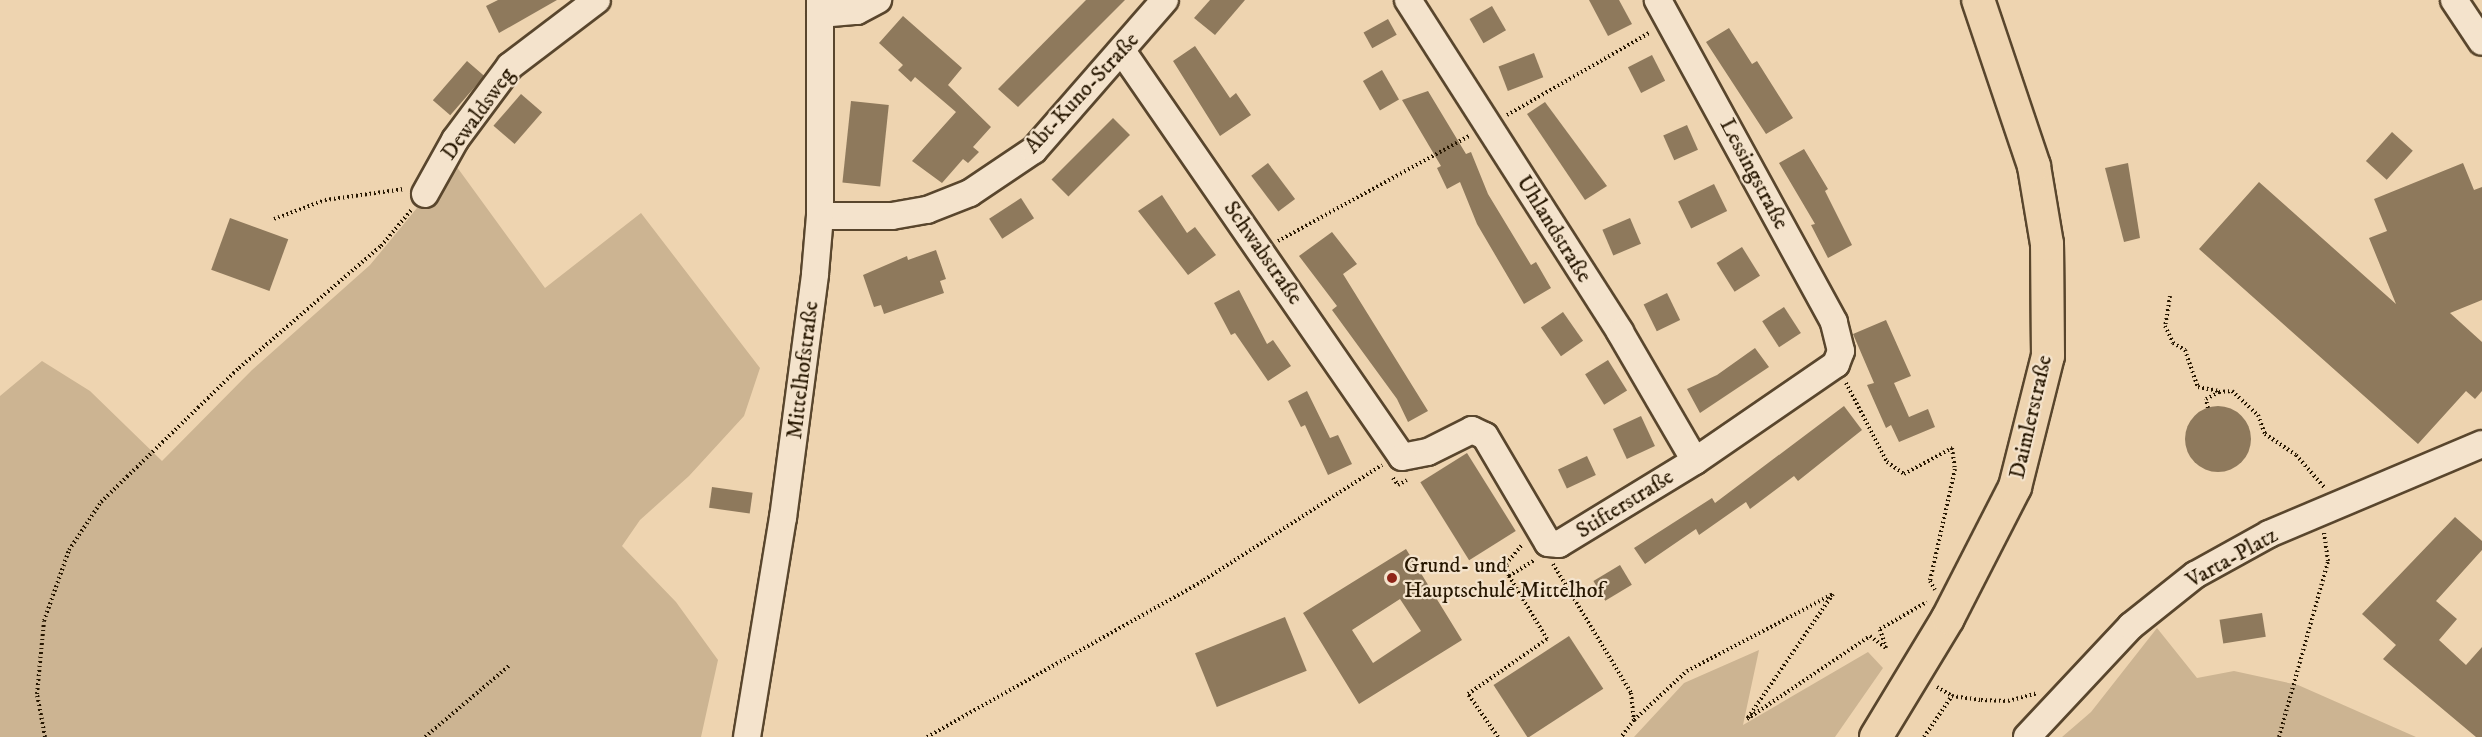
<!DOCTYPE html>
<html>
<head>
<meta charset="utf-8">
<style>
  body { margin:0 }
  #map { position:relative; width:2482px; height:737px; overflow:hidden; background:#eed4b0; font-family:"IM FELL DW Pica",serif }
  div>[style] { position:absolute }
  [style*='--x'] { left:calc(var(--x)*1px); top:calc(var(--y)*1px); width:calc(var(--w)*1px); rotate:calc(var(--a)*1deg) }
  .green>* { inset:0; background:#ccb492 }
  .building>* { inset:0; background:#8e795c; transform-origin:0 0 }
  .round { border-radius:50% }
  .path>* { height:4px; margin-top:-2px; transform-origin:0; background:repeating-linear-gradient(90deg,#271701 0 1.5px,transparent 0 4.5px) }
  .roads { filter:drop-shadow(2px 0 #59462d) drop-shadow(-2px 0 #59462d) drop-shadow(0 2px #59462d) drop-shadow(0 -2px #59462d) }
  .minor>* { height:26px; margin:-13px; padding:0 13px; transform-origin:13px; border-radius:13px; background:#f4e3cc }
  .major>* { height:32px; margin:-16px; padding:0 16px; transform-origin:16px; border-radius:16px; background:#eed4b0 }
  .dots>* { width:16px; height:16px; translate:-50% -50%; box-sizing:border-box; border:3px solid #f4e3cc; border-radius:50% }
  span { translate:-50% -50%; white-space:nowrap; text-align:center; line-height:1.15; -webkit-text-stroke:4.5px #f4e3cc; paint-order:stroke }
  .street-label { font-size:22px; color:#271701 }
  .poi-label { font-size:22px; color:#271701 }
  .left { translate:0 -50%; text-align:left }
</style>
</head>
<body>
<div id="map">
  <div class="green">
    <div style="clip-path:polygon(454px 163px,545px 288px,641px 213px,760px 368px,744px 416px,689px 476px,640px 520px,622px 546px,676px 602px,718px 660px,701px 737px,0 737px,0 396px,42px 361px,90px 391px,162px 461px,252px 370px,370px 265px)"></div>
    <div style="clip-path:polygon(2157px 628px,2197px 678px,2234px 671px,2298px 685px,2416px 737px,2062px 737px,2091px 712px)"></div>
    <div style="clip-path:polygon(1759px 650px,1743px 725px,1868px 652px,1883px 668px,1835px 737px,1634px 737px,1684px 683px)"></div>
  </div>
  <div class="building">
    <div style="clip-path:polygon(498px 0,557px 0,499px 33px,486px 6px)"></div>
    <div style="clip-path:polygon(1086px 0,1125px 0,1018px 107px,998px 89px)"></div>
    <div style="clip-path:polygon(1210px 0,1245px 0,1215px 35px,1194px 18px)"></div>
    <div style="clip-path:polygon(1589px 0,1619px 0,1632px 24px,1608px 36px)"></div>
    <div style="left:1492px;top:6px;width:28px;height:26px;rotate:60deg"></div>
    <div style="clip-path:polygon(903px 16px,962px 68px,948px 85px,991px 127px,973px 147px,979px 152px,968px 163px,963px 159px,942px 183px,912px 161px,956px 112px,915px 77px,911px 82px,898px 70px,903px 65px,879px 43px)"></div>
    <div style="left:1388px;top:19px;width:18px;height:28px;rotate:61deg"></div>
    <div style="clip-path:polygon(1729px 28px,1752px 64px,1757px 61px,1793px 118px,1766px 134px,1706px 42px)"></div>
    <div style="clip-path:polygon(1195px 46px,1230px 98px,1236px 93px,1251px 115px,1220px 136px,1173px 61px)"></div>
    <div style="left:1534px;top:53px;width:26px;height:38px;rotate:69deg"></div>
    <div style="left:1652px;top:55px;width:29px;height:27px;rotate:63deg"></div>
    <div style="left:467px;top:61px;width:23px;height:52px;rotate:41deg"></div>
    <div style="left:1382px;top:70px;width:34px;height:22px;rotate:60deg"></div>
    <div style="clip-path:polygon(1428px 91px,1466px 154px,1471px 152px,1488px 194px,1531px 265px,1536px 262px,1551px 288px,1524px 304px,1477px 224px,1460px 182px,1447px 189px,1437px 168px,1441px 166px,1402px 100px)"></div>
    <div style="left:521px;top:94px;width:28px;height:42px;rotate:41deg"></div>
    <div style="left:851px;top:101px;width:38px;height:82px;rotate:6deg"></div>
    <div style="clip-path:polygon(1545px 102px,1607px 186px,1585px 200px,1527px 114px)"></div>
    <div style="left:1113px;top:118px;width:24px;height:87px;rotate:45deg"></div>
    <div style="left:1687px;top:125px;width:27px;height:26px;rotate:66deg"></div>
    <div style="left:2392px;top:132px;width:28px;height:39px;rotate:42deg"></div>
    <div style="clip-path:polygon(1804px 149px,1828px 189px,1825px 191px,1852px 245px,1828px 258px,1811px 225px,1815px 224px,1779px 163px)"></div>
    <div style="left:1268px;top:163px;width:45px;height:21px;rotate:53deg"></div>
    <div style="clip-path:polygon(2128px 163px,2140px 238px,2124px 242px,2105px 168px)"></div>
    <div style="clip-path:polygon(2463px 163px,2474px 190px,2482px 187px,2482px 300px,2450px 313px,2482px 342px,2482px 391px,2475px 399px,2466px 391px,2418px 444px,2199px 249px,2259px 182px,2396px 304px,2369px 238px,2387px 231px,2374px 199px)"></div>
    <div style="left:1714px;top:184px;width:30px;height:40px;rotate:64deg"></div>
    <div style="clip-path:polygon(1162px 195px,1187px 233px,1195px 227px,1216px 255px,1188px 275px,1138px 211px)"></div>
    <div style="left:1021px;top:198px;width:24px;height:38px;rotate:57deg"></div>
    <div style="left:230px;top:218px;width:62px;height:55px;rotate:20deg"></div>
    <div style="left:1630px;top:218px;width:28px;height:30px;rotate:67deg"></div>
    <div style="clip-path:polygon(1332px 232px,1357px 264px,1343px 274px,1428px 411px,1408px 422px,1397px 399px,1332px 310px,1337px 306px,1299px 256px)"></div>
    <div style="left:1742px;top:247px;width:34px;height:30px;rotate:58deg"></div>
    <div style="clip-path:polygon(936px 250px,946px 279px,940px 281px,944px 293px,884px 314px,881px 305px,874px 307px,863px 275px,907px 256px,908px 260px)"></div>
    <div style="clip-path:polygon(1239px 290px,1267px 344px,1273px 340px,1291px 366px,1268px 381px,1235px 333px,1231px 335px,1214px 303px)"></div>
    <div style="left:1667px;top:293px;width:30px;height:26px;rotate:64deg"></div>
    <div style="left:1784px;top:307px;width:31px;height:26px;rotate:57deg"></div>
    <div style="left:1563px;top:312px;width:35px;height:27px;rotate:55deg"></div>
    <div style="clip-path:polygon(1886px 320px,1911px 376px,1894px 383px,1909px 417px,1928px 409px,1935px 427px,1899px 442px,1891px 425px,1886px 428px,1867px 385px,1874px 383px,1853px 334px)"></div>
    <div style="clip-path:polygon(1755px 348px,1769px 367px,1700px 413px,1687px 389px,1717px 375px)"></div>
    <div style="left:1608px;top:360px;width:36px;height:27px;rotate:58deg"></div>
    <div style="clip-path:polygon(1307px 391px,1330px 438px,1338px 435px,1352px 464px,1328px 475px,1305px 425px,1301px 427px,1288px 401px)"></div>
    <div class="round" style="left:2185px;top:406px;width:66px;height:66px"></div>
    <div style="clip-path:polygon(1844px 406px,1862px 430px,1798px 481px,1794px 476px,1750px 509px,1746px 502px,1699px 535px,1696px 529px,1645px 564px,1634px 548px,1712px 498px,1715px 503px)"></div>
    <div style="left:1641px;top:416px;width:33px;height:31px;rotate:65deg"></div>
    <div style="left:1467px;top:453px;width:92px;height:55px;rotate:58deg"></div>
    <div style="left:1587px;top:456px;width:21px;height:32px;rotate:65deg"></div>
    <div style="left:712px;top:487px;width:41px;height:21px;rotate:8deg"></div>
    <div style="clip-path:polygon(2455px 517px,2482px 541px,2482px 550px,2436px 601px,2457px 619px,2439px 640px,2466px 665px,2482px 647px,2482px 737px,2476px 737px,2383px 659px,2396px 645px,2362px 614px)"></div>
    <div style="clip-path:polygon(evenodd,1406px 549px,1462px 640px,1359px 704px,1303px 613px,1406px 549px,1400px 599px,1421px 631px,1373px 663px,1352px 630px,1400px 599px)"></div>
    <div style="left:1620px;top:565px;width:23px;height:31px;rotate:59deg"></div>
    <div style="left:2262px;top:613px;width:24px;height:43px;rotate:81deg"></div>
    <div style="left:1285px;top:617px;width:58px;height:97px;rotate:68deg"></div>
    <div style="left:1569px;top:636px;width:63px;height:90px;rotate:57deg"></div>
  </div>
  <div class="path">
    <div style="--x:1507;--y:115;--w:166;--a:-30"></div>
    <div style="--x:274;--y:219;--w:54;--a:-20.4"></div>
    <div style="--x:325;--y:200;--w:80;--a:-7.9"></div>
    <div style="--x:1278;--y:241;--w:218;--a:-28.8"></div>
    <div style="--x:2170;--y:296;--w:30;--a:99"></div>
    <div style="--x:2165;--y:326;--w:19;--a:65"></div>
    <div style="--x:2173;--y:343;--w:14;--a:30"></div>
    <div style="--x:2185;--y:350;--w:39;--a:71"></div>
    <div style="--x:2198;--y:387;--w:21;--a:11"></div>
    <div style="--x:1846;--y:383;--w:89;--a:62.6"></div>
    <div style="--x:1887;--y:462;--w:21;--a:35"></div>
    <div style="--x:1904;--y:474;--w:55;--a:-28.4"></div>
    <div style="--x:1952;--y:448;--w:21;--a:82"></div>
    <div style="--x:1955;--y:469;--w:115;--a:102.6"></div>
    <div style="--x:1930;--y:581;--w:10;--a:61"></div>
    <div style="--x:2208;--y:408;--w:9;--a:-103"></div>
    <div style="--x:2206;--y:399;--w:15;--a:-28"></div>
    <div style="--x:2219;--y:392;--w:13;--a:-4"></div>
    <div style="--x:2232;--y:391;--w:35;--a:43"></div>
    <div style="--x:2258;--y:415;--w:20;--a:70"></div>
    <div style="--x:2265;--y:434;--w:37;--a:34"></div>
    <div style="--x:2296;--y:455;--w:43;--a:48.8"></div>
    <div style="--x:1393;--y:478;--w:9;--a:54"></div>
    <div style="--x:1398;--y:485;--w:10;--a:-29"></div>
    <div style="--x:1553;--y:564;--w:151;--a:58.8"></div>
    <div style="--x:1631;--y:693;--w:27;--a:84"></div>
    <div style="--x:1634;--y:720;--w:21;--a:127"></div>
    <div style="--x:1509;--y:576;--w:12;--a:-104"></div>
    <div style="--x:1506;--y:564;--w:26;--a:-50"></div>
    <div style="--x:1937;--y:687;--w:17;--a:31"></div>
    <div style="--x:1952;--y:696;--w:29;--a:8"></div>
    <div style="--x:1981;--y:700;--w:27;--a:2"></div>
    <div style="--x:2008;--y:701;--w:30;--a:-15"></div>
    <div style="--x:1634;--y:720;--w:72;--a:-42.8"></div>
    <div style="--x:1687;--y:671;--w:165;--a:-27.8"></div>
    <div style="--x:1833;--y:594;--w:152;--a:124.5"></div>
    <div style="--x:1747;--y:719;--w:148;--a:-34"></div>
    <div style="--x:1870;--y:636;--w:20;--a:37"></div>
    <div style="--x:1886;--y:648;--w:20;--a:-108"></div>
    <div style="--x:1880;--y:629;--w:54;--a:-29.9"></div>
    <div style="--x:45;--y:737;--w:44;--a:-100.5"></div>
    <div style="--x:37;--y:694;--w:73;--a:-84.5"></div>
    <div style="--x:44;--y:621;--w:75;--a:-70.6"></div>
    <div style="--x:69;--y:550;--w:58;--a:-56.3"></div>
    <div style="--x:101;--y:502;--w:192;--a:-44.2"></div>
    <div style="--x:239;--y:368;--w:187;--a:-40.7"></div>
    <div style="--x:381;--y:246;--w:48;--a:-50"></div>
    <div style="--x:425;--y:737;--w:111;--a:-40.3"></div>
    <div style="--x:927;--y:737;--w:318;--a:-29.5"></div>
    <div style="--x:1204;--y:580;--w:212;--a:-32.9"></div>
    <div style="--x:1498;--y:737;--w:52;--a:-124.9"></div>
    <div style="--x:1468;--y:694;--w:96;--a:-34.8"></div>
    <div style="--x:1547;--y:639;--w:74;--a:-121.1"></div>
    <div style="--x:1509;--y:576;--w:31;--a:-32"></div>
    <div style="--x:1924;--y:737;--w:50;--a:-55.7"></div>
    <div style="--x:2279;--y:737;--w:183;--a:-74.4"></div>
    <div style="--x:2328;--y:561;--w:29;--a:-98"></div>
  </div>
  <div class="roads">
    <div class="minor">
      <div style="--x:1408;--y:0;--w:394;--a:57.4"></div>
      <div style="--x:1620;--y:332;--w:149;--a:59.8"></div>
      <div style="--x:2454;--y:0;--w:50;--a:56.3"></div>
      <div style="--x:820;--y:14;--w:37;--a:-5"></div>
      <div style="--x:857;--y:11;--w:24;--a:-28"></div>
      <div style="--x:1122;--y:51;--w:493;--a:55.4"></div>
      <div style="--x:1402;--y:457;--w:26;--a:-11"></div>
      <div style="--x:1428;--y:452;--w:49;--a:-26.6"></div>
      <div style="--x:1472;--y:430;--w:14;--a:25"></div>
      <div style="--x:1485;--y:436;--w:124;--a:59.5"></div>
      <div style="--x:1548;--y:543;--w:11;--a:5"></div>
      <div style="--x:1559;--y:544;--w:159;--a:-31.4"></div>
      <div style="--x:1695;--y:461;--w:171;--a:-34.5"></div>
      <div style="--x:1836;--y:364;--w:14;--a:-69"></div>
      <div style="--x:1841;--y:351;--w:30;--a:-104"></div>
      <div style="--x:1834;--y:322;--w:367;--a:-118.7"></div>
      <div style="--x:425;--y:194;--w:62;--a:-60.9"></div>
      <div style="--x:455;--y:140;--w:92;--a:-53.4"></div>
      <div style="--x:510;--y:66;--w:109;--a:-37.2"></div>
      <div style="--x:820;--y:216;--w:72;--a:0"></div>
      <div style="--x:892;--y:216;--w:36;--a:-10"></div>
      <div style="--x:927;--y:210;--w:46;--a:-21.6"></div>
      <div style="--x:970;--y:193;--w:77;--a:-33.9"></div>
      <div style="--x:1034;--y:150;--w:199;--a:-48.9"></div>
      <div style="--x:747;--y:737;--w:222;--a:-80.7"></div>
      <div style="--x:783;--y:518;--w:246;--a:-82.5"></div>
      <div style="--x:815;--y:274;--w:58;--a:-85.1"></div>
      <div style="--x:820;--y:216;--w:216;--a:-90"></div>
      <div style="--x:2027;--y:737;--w:152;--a:-46.9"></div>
      <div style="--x:2131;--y:626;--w:82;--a:-38.6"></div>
      <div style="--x:2195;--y:575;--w:85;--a:-29"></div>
      <div style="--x:2269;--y:534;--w:231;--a:-22.9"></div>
    </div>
    <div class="major">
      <div style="--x:1876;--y:737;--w:139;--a:-58.8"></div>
      <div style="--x:1948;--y:618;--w:147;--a:-62.9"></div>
      <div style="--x:2015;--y:487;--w:135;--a:-75.9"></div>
      <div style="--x:2048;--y:356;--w:112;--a:-90.5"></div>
      <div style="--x:2047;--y:244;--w:79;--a:-99.5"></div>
      <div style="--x:2034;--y:166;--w:175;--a:-108.6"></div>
    </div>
  </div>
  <div class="dots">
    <div style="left:1392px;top:578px;background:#8f2418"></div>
  </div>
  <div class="street-label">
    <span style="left:1082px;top:93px;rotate:-47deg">Abt-Kuno-Straße</span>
    <span style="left:478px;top:114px;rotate:-54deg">Dewaldsweg</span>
    <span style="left:1754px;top:174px;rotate:62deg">Lessingstraße</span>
    <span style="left:1554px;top:229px;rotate:58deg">Uhlandstraße</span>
    <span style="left:1263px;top:253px;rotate:55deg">Schwabstraße</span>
    <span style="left:803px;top:370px;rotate:-83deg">Mittelhofstraße</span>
    <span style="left:2031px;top:417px;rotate:-77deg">Daimlerstraße</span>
    <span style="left:1625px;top:504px;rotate:-32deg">Stifterstraße</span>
    <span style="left:2232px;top:558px;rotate:-29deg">Varta-Platz</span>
  </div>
  <div class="poi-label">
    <span class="left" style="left:1404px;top:578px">Grund- und<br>Hauptschule Mittelhof</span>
  </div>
</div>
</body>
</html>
